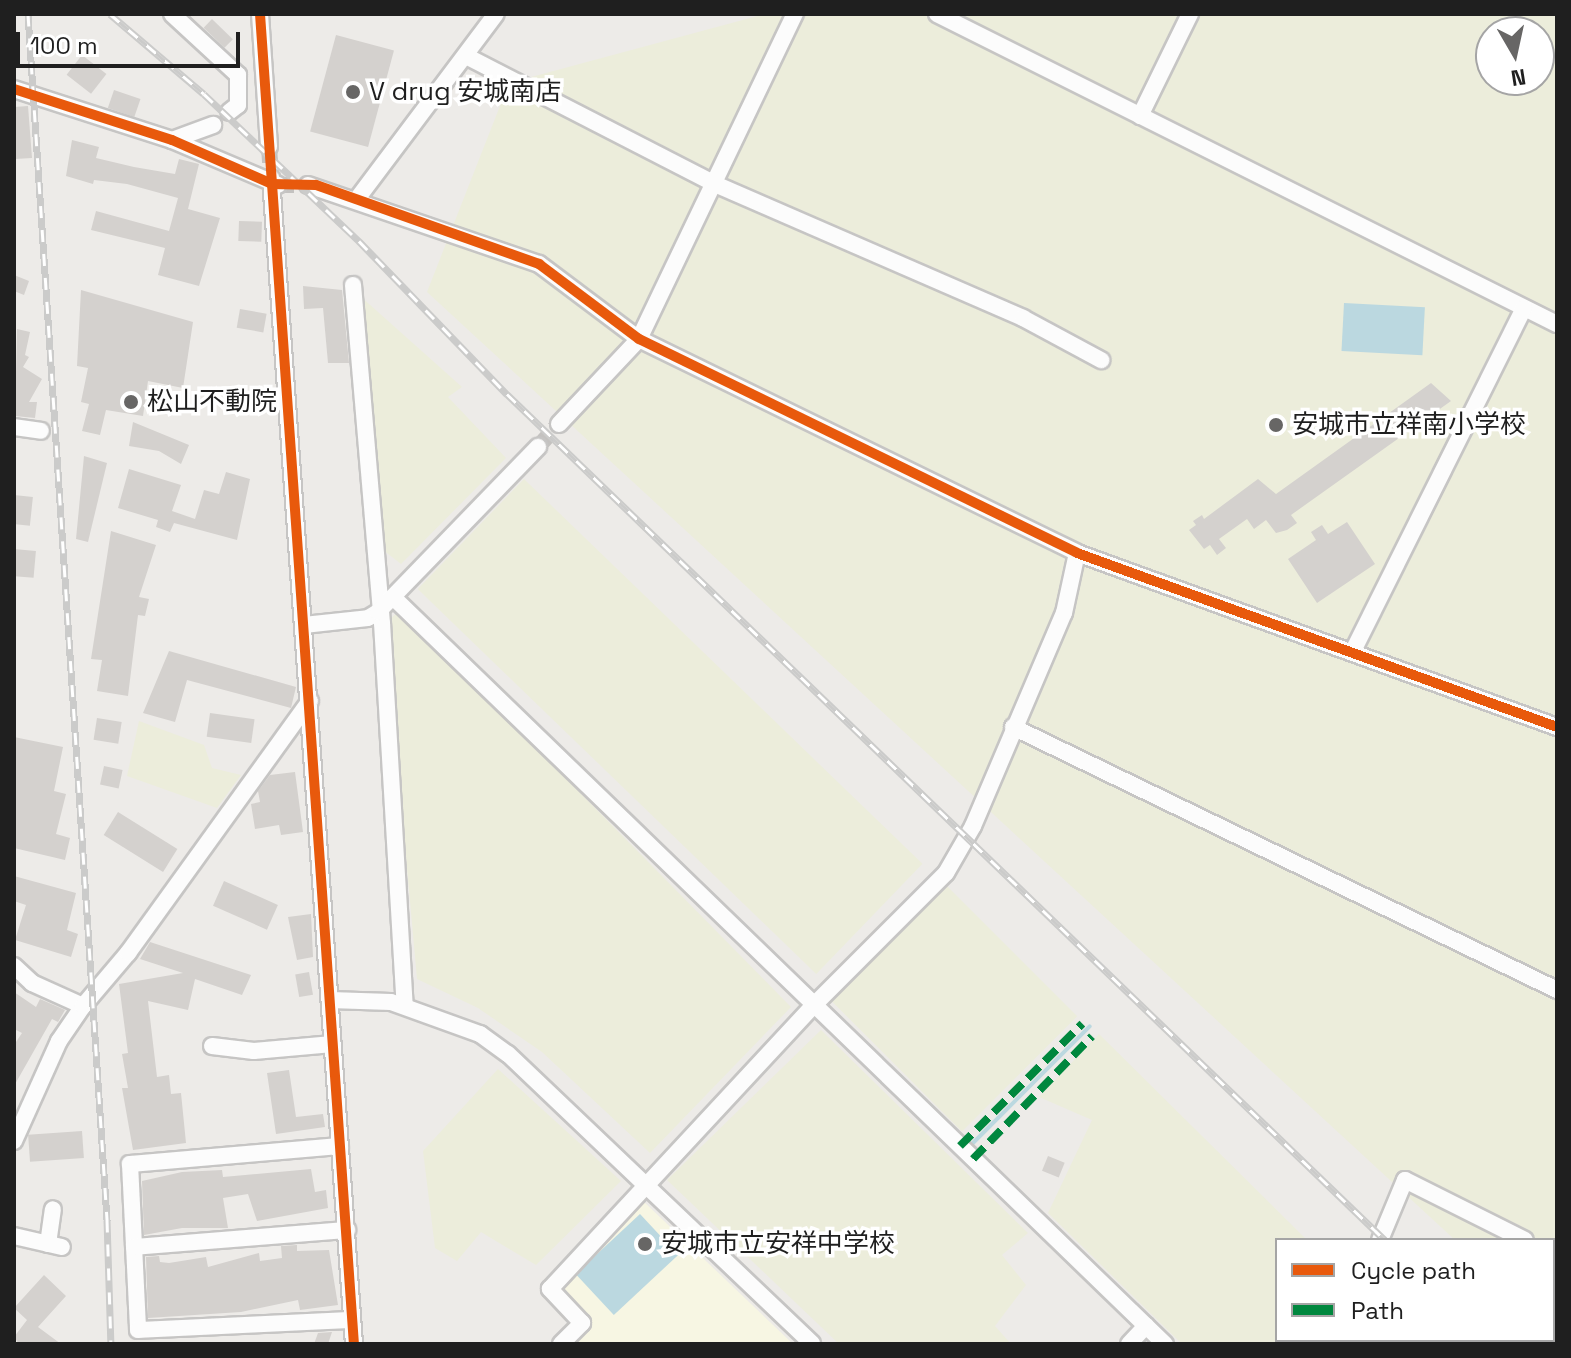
<!DOCTYPE html>
<html>
<head>
<meta charset="utf-8">
<style>
  body { margin:0 }
  #map { position:relative; width:1571px; height:1358px; overflow:hidden; background:#edebe8; font-family:"Space Grotesk","Noto Sans JP",sans-serif }
  div>[style] { position:absolute }
  [style*='--x'] { left:calc(var(--x)*1px); top:calc(var(--y)*1px); width:calc(var(--w)*1px); rotate:calc(var(--a)*1deg) }
  .education>* { inset:0; background:#f7f6e3 }
  .farmland>* { inset:0; background:#eceddb; transform-origin:0 0 }
  .water>* { inset:0; background:#bbd8e0; transform-origin:0 0 }
  .stream>* { height:4px; margin:-2px; padding:0 2px; transform-origin:2px; border-radius:2px; background:#bbd8e0 }
  .building>* { inset:0; background:#d4d1ce; transform-origin:0 0 }
  .minor-tunnel>* { height:16px; margin-top:-8px; transform-origin:0; background:repeating-linear-gradient(90deg,#c4c2c0 0 16px,transparent 0 24px) }
  .roads { filter:drop-shadow(2px 0 #c6c5c4) drop-shadow(-2px 0 #c6c5c4) drop-shadow(0 2px #c6c5c4) drop-shadow(0 -2px #c6c5c4) }
  .minor>* { height:16px; margin:-8px; padding:0 8px; transform-origin:8px; border-radius:8px; background:#fcfcfc }
  .rail>* { height:7px; margin-top:-3.5px; transform-origin:0; background:repeating-linear-gradient(90deg,#fff 0 12px,#cbcbca 0 24px); box-sizing:border-box; border-block:2px solid #cbcbca }
  .quiet>* { height:8px; margin-top:-4px; transform-origin:0; background:repeating-linear-gradient(90deg,#00873e 0 16px,transparent 0 24px) }
  .cycleway>* { height:10px; margin:-5px; padding:0 5px; transform-origin:5px; border-radius:5px; background:#e8590c }
  .dots>* { width:22px; height:22px; translate:-50% -50%; box-sizing:border-box; border:4px solid #fff; border-radius:50% }
  span { translate:-50% -50%; white-space:nowrap; text-align:center; line-height:1.15; -webkit-text-stroke:7px #fff; paint-order:stroke }
  .poi-label { font-size:26px; color:#1f1f1f }
  .left { translate:0 -50%; text-align:left }
  .frame { position:absolute; inset:0; border:16px solid #1f1f1f; pointer-events:none }
  .legend { position:absolute; left:1275px; top:1238px; width:280px; height:104px; box-sizing:border-box; background:#fff; border:2px solid #a5a5a5; margin:0; padding:10px 14px; list-style:none; font-size:24px; color:#1f1f1f }
  .legend li { display:flex; align-items:center; gap:16px; height:40px }
  .legend b { width:40px; border:2px solid #a5a5a5 }
  .north { position:absolute; left:1475px; top:16px; width:80px; height:80px; box-sizing:border-box; background:#fff; border:2px solid #a5a5a5; border-radius:50%; rotate:171deg; font-size:22px; font-weight:700; line-height:32px; text-align:center; color:#1f1f1f }
  .north::after { content:''; display:block; margin:auto; width:28px; height:36px; background:#676665; clip-path:polygon(50% 0,100% 100%,50% 72%,0 100%) }
  .scale { position:absolute; left:16px; top:32px; width:224px; height:36px; box-sizing:border-box; border:4px solid #1f1f1f; border-top:0; padding-left:10px; font-size:24px; line-height:28px; white-space:nowrap; color:#1f1f1f; -webkit-text-stroke:6px #fff; paint-order:stroke }
</style>
</head>
<body>
<div id="map">
  <div class="education">
    <div style="clip-path:polygon(641px 1199px,793px 1344px,571px 1344px,592px 1324px,560px 1290px)"></div>
  </div>
  <div class="farmland">
    <div style="clip-path:polygon(evenodd,765px 14px,1557px 14px,1557px 1331px,1553px 1240px,1455px 1240px,427px 292px,509px 83px,765px 14px,1491px 32px,1539px 32px,1539px 80px,1491px 80px,1491px 32px)"></div>
    <div style="clip-path:polygon(359px 295px,462px 387px,448px 397px,506px 458px,401px 564px,374px 543px)"></div>
    <div style="left:524px;top:479px;width:554px;height:153px;rotate:44deg"></div>
    <div style="clip-path:polygon(400px 610px,791px 1007px,650px 1153px,542px 1052px,478px 1008px,417px 979px,385px 624px)"></div>
    <div style="clip-path:polygon(139px 721px,204px 745px,212px 768px,241px 775px,217px 808px,127px 776px)"></div>
    <div style="left:945px;top:884px;width:187px;height:163px;rotate:45deg"></div>
    <div style="clip-path:polygon(821px 1030px,1028px 1233px,1002px 1255px,1026px 1285px,995px 1326px,1011px 1344px,839px 1344px,667px 1180px)"></div>
    <div style="clip-path:polygon(1099px 1034px,1307px 1240px,1277px 1240px,1277px 1340px,1412px 1344px,1182px 1344px,1048px 1213px,1092px 1120px,1039px 1097px)"></div>
    <div style="clip-path:polygon(498px 1069px,621px 1181px,536px 1265px,481px 1232px,457px 1261px,435px 1248px,423px 1151px)"></div>
  </div>
  <div class="water">
    <div style="left:1344px;top:303px;width:81px;height:48px;rotate:3deg"></div>
    <div style="left:640px;top:1214px;width:56px;height:88px;rotate:47deg"></div>
  </div>
  <div class="stream">
    <div style="--x:973;--y:1143;--w:165;--a:-45"></div>
  </div>
  <div class="building">
    <div style="left:212px;top:19px;width:29px;height:12px;rotate:44deg"></div>
    <div style="left:336px;top:35px;width:60px;height:100px;rotate:15deg"></div>
    <div style="left:82px;top:55px;width:31px;height:25px;rotate:38deg"></div>
    <div style="left:114px;top:90px;width:28px;height:19px;rotate:19deg"></div>
    <div style="clip-path:polygon(28px 106px,32px 158px,15px 159px,14px 107px)"></div>
    <div style="clip-path:polygon(72px 140px,99px 147px,96px 158px,134px 167px,175px 174px,179px 159px,199px 164px,188px 209px,220px 218px,199px 286px,158px 275px,165px 248px,91px 230px,96px 211px,169px 231px,178px 198px,127px 184px,94px 180px,93px 184px,66px 176px)"></div>
    <div style="left:239px;top:221px;width:23px;height:20px;rotate:2deg"></div>
    <div style="clip-path:polygon(14px 275px,29px 281px,24px 295px,14px 291px)"></div>
    <div style="clip-path:polygon(303px 286px,342px 290px,349px 363px,328px 363px,323px 308px,304px 309px)"></div>
    <div style="clip-path:polygon(81px 290px,193px 322px,183px 388px,148px 381px,143px 416px,106px 410px,100px 435px,82px 431px,89px 404px,81px 402px,88px 368px,77px 366px)"></div>
    <div style="left:240px;top:309px;width:27px;height:19px;rotate:10deg"></div>
    <div style="clip-path:polygon(17px 329px,30px 332px,25px 355px,29px 357px,23px 367px,42px 379px,29px 402px,37px 402px,35px 418px,15px 416px)"></div>
    <div style="clip-path:polygon(1431px 383px,1451px 401px,1291px 515px,1297px 523px,1287px 530px,1276px 533px,1266px 520px,1254px 529px,1247px 519px,1219px 539px,1226px 548px,1217px 555px,1210px 545px,1204px 549px,1189px 530px,1196px 525px,1193px 521px,1202px 515px,1204px 519px,1258px 479px,1276px 494px)"></div>
    <div style="clip-path:polygon(133px 422px,189px 445px,181px 464px,159px 451px,129px 446px)"></div>
    <div style="clip-path:polygon(84px 456px,107px 463px,88px 542px,76px 539px)"></div>
    <div style="clip-path:polygon(129px 469px,181px 485px,172px 511px,195px 519px,204px 490px,219px 494px,226px 472px,250px 479px,237px 540px,174px 523px,170px 532px,156px 527px,158px 520px,118px 508px)"></div>
    <div style="left:14px;top:495px;width:19px;height:29px;rotate:6deg"></div>
    <div style="clip-path:polygon(1347px 522px,1375px 564px,1317px 603px,1288px 559px,1316px 540px,1311px 532px,1322px 525px,1328px 534px)"></div>
    <div style="clip-path:polygon(111px 531px,156px 545px,139px 597px,149px 599px,145px 616px,138px 615px,128px 696px,97px 691px,102px 660px,91px 659px)"></div>
    <div style="left:14px;top:549px;width:22px;height:27px;rotate:5deg"></div>
    <div style="clip-path:polygon(169px 651px,296px 687px,291px 708px,187px 680px,175px 722px,143px 713px)"></div>
    <div style="left:210px;top:713px;width:45px;height:24px;rotate:8deg"></div>
    <div style="left:97px;top:718px;width:25px;height:22px;rotate:9deg"></div>
    <div style="clip-path:polygon(14px 737px,63px 747px,54px 791px,66px 794px,56px 834px,70px 838px,65px 860px,14px 848px)"></div>
    <div style="left:104px;top:766px;width:19px;height:19px;rotate:12deg"></div>
    <div style="clip-path:polygon(295px 772px,303px 832px,281px 835px,279px 825px,255px 829px,251px 804px,260px 802px,258px 791px,270px 775px)"></div>
    <div style="left:118px;top:812px;width:70px;height:27px;rotate:32deg"></div>
    <div style="clip-path:polygon(14px 876px,76px 893px,67px 930px,78px 934px,71px 957px,15px 940px,26px 905px,14px 901px)"></div>
    <div style="left:224px;top:881px;width:59px;height:27px;rotate:24deg"></div>
    <div style="clip-path:polygon(311px 914px,313px 957px,297px 960px,288px 917px)"></div>
    <div style="clip-path:polygon(150px 942px,251px 975px,242px 995px,195px 979px,188px 1010px,148px 1001px,157px 1077px,169px 1075px,171px 1094px,181px 1093px,186px 1143px,133px 1150px,122px 1088px,128px 1088px,122px 1054px,128px 1053px,119px 984px,183px 973px,140px 959px)"></div>
    <div style="left:309px;top:972px;width:23px;height:14px;rotate:80deg"></div>
    <div style="clip-path:polygon(14px 992px,36px 1007px,40px 999px,65px 1010px,58px 1022px,52px 1019px,14px 1086px,14px 1045px,22px 1033px,14px 1029px)"></div>
    <div style="clip-path:polygon(289px 1070px,296px 1117px,323px 1114px,325px 1127px,276px 1134px,267px 1073px)"></div>
    <div style="left:82px;top:1131px;width:27px;height:54px;rotate:86deg"></div>
    <div style="left:1048px;top:1156px;width:18px;height:16px;rotate:22deg"></div>
    <div style="clip-path:polygon(311px 1169px,315px 1192px,326px 1190px,328px 1208px,257px 1221px,248px 1194px,223px 1198px,228px 1228px,182px 1228px,144px 1235px,142px 1181px,182px 1172px,222px 1170px,223px 1177px)"></div>
    <div style="clip-path:polygon(297px 1245px,297px 1251px,329px 1250px,338px 1305px,300px 1310px,298px 1300px,241px 1312px,148px 1318px,146px 1257px,159px 1256px,160px 1262px,169px 1263px,206px 1257px,208px 1267px,259px 1253px,260px 1261px,282px 1258px,281px 1246px)"></div>
    <div style="clip-path:polygon(44px 1275px,66px 1296px,38px 1327px,61px 1344px,19px 1344px,14px 1337px,27px 1320px,14px 1308px)"></div>
    <div style="clip-path:polygon(332px 1332px,328px 1344px,314px 1344px,318px 1333px)"></div>
  </div>
  <div class="minor-tunnel">
    <div style="--x:269;--y:147;--w:31;--a:86"></div>
    <div style="--x:278;--y:185;--w:30;--a:0"></div>
    <div style="--x:538;--y:447;--w:31;--a:-48"></div>
  </div>
  <div class="roads">
    <div class="minor">
      <div style="--x:172;--y:14;--w:90;--a:42.7"></div>
      <div style="--x:238;--y:75;--w:30;--a:90"></div>
      <div style="--x:238;--y:105;--w:11;--a:142"></div>
      <div style="--x:260;--y:14;--w:133;--a:86.1"></div>
      <div style="--x:937;--y:14;--w:693;--a:26.57"></div>
      <div style="--x:466;--y:56;--w:280;--a:27.2"></div>
      <div style="--x:715;--y:184;--w:336;--a:23.5"></div>
      <div style="--x:1023;--y:318;--w:89;--a:28.3"></div>
      <div style="--x:14;--y:89;--w:166;--a:17.9"></div>
      <div style="--x:172;--y:140;--w:115;--a:23"></div>
      <div style="--x:1140;--y:116;--w:114;--a:-63.9"></div>
      <div style="--x:172;--y:140;--w:44;--a:-20.1"></div>
      <div style="--x:271;--y:178;--w:1169;--a:85.93"></div>
      <div style="--x:308;--y:185;--w:244;--a:18.9"></div>
      <div style="--x:539;--y:264;--w:125;--a:36.9"></div>
      <div style="--x:639;--y:339;--w:487;--a:26"></div>
      <div style="--x:1077;--y:553;--w:511;--a:19.93"></div>
      <div style="--x:357;--y:199;--w:231;--a:-53.1"></div>
      <div style="--x:353;--y:285;--w:339;--a:85.1"></div>
      <div style="--x:382;--y:623;--w:383;--a:86.6"></div>
      <div style="--x:559;--y:424;--w:117;--a:-46.7"></div>
      <div style="--x:639;--y:339;--w:361;--a:-64.4"></div>
      <div style="--x:14;--y:427;--w:27;--a:8"></div>
      <div style="--x:394;--y:598;--w:1073;--a:44.06"></div>
      <div style="--x:304;--y:625;--w:64;--a:-6.2"></div>
      <div style="--x:368;--y:618;--w:12;--a:-31"></div>
      <div style="--x:378;--y:612;--w:230;--a:-45.9"></div>
      <div style="--x:1353;--y:651;--w:383;--a:-63.5"></div>
      <div style="--x:1013;--y:727;--w:604;--a:25.8"></div>
      <div style="--x:14;--y:966;--w:25;--a:43"></div>
      <div style="--x:32;--y:983;--w:56;--a:24.3"></div>
      <div style="--x:330;--y:1000;--w:61;--a:1.9"></div>
      <div style="--x:391;--y:1002;--w:95;--a:19.8"></div>
      <div style="--x:480;--y:1034;--w:34;--a:36"></div>
      <div style="--x:508;--y:1054;--w:420;--a:43.6"></div>
      <div style="--x:212;--y:1046;--w:42;--a:6.8"></div>
      <div style="--x:254;--y:1051;--w:79;--a:-5.1"></div>
      <div style="--x:14;--y:1141;--w:110;--a:-65.8"></div>
      <div style="--x:59;--y:1041;--w:42;--a:-55.6"></div>
      <div style="--x:83;--y:1006;--w:70;--a:-49.7"></div>
      <div style="--x:128;--y:953;--w:311;--a:-54.2"></div>
      <div style="--x:340;--y:1146;--w:211;--a:175.1"></div>
      <div style="--x:130;--y:1164;--w:166;--a:87.2"></div>
      <div style="--x:138;--y:1330;--w:214;--a:-2.7"></div>
      <div style="--x:14;--y:1236;--w:49;--a:12.9"></div>
      <div style="--x:1380;--y:1240;--w:65;--a:-67.4"></div>
      <div style="--x:1405;--y:1180;--w:134;--a:26.6"></div>
      <div style="--x:48;--y:1244;--w:35;--a:-82"></div>
      <div style="--x:134;--y:1247;--w:214;--a:-4.6"></div>
      <div style="--x:1553;--y:1254;--w:4;--a:27"></div>
      <div style="--x:561;--y:1344;--w:30;--a:-45"></div>
      <div style="--x:582;--y:1323;--w:47;--a:-133.3"></div>
      <div style="--x:550;--y:1289;--w:389;--a:-47.1"></div>
      <div style="--x:815;--y:1004;--w:185;--a:-45"></div>
      <div style="--x:946;--y:873;--w:54;--a:-60.1"></div>
      <div style="--x:973;--y:826;--w:232;--a:-66.9"></div>
      <div style="--x:1064;--y:613;--w:61;--a:-77.8"></div>
      <div style="--x:1129;--y:1344;--w:25;--a:-47"></div>
      <div style="--x:1290;--y:1344;--w:6;--a:-45"></div>
    </div>
  </div>
  <div class="rail">
    <div style="--x:28;--y:14;--w:1209;--a:86.25"></div>
    <div style="--x:107;--y:1220;--w:124;--a:88.2"></div>
    <div style="--x:110;--y:14;--w:123;--a:40.4"></div>
    <div style="--x:204;--y:94;--w:214;--a:43.5"></div>
    <div style="--x:359;--y:241;--w:213;--a:46"></div>
    <div style="--x:507;--y:394;--w:1219;--a:43.94"></div>
    <div style="--x:1474;--y:1340;--w:6;--a:45"></div>
  </div>
  <div class="quiet">
    <div style="--x:960;--y:1146;--w:173;--a:-45"></div>
    <div style="--x:973;--y:1159;--w:171;--a:-45.9"></div>
  </div>
  <div class="cycleway">
    <div style="--x:260;--y:14;--w:1333;--a:85.96"></div>
    <div style="--x:14;--y:89;--w:166;--a:17.9"></div>
    <div style="--x:172;--y:140;--w:109;--a:23.7"></div>
    <div style="--x:272;--y:184;--w:44;--a:1.3"></div>
    <div style="--x:316;--y:185;--w:237;--a:19.5"></div>
    <div style="--x:539;--y:264;--w:125;--a:36.9"></div>
    <div style="--x:639;--y:339;--w:487;--a:26"></div>
    <div style="--x:1077;--y:553;--w:511;--a:19.93"></div>
  </div>
  <div class="dots">
    <div style="left:353px;top:92px;background:#676665"></div>
    <div style="left:131px;top:402px;background:#676665"></div>
    <div style="left:1276px;top:425px;background:#676665"></div>
    <div style="left:645px;top:1244px;background:#676665"></div>
  </div>
  <div class="poi-label">
    <span class="left" style="left:369px;top:92px">V drug 安城南店</span>
    <span class="left" style="left:147px;top:402px">松山不動院</span>
    <span class="left" style="left:1292px;top:425px">安城市立祥南小学校</span>
    <span class="left" style="left:661px;top:1244px">安城市立安祥中学校</span>
  </div>
  <div class="frame"></div>
  <ul class="legend">
  <li><b style="height:10px;background:#e8590c"></b>Cycle path</li>
  <li><b style="height:10px;background:#00873e"></b>Path</li>
  </ul>
  <div class="north">N</div>
  <div class="scale">100 m</div>
</div>
</body>
</html>
